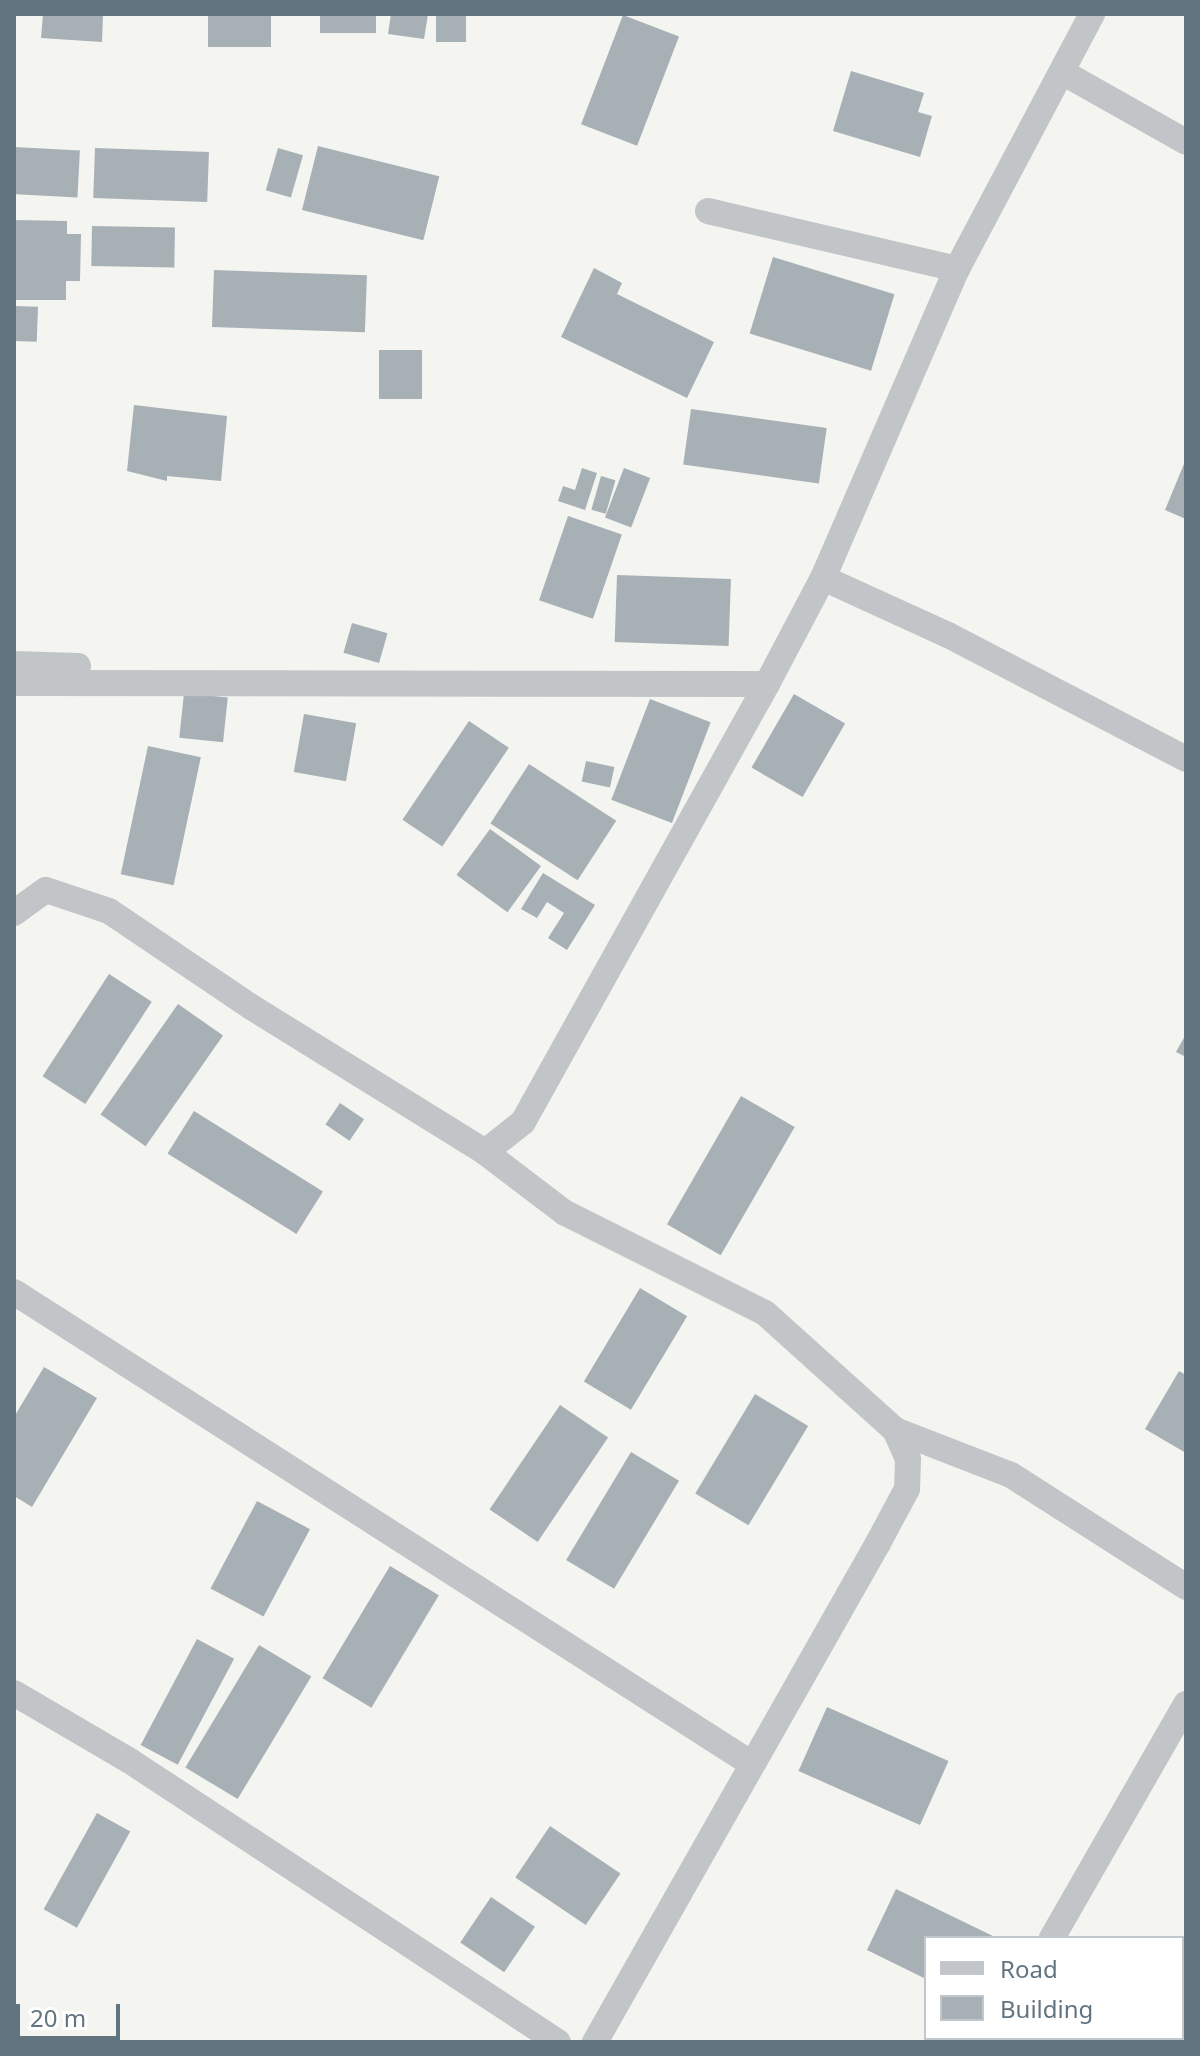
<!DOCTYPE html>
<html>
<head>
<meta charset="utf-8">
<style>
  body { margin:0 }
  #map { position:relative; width:1200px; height:2056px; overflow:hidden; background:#f4f4f0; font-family:"Noto Sans",sans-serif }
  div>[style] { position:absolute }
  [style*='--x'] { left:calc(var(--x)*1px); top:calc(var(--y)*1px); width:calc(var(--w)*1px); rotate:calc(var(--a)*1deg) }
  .building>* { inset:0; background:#a7b0b5; transform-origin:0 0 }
  .minor>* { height:26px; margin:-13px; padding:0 13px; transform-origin:13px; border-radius:13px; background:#c1c5c8 }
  span { translate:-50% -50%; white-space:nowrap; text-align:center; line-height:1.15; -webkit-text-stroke:8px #fff; paint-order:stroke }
  .frame { position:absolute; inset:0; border:16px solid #637481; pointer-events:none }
  .legend { position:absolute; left:924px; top:1936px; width:260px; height:104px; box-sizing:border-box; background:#fff; border:2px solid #c1c7cd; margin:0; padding:10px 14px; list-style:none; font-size:24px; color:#637481 }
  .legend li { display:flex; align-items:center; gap:16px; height:40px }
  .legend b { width:40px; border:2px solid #c1c7cd }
  .scale { position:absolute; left:16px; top:2004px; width:104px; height:36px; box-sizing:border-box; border:4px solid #637481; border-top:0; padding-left:10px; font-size:24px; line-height:28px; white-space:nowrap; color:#637481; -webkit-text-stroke:6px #fff; paint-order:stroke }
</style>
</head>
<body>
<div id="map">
  <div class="building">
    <div style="clip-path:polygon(43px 14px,103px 14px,102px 42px,41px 38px)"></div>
    <div style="left:208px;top:14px;width:63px;height:33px"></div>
    <div style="left:320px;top:14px;width:56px;height:19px"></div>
    <div style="clip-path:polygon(391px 14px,428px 14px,424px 39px,388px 34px)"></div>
    <div style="left:436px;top:14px;width:30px;height:28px"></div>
    <div style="left:623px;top:15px;width:60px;height:117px;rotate:21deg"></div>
    <div style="clip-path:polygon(851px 71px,924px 93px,918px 112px,932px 116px,920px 157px,833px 131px)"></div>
    <div style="left:318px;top:146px;width:125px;height:66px;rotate:14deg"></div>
    <div style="left:14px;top:147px;width:66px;height:47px;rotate:3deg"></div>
    <div style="left:95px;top:148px;width:114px;height:50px;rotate:2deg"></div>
    <div style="left:278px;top:148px;width:26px;height:44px;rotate:16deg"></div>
    <div style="clip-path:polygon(14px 220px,67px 221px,67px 234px,81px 234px,80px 281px,66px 281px,66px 300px,14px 300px)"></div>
    <div style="left:92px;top:226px;width:83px;height:40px;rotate:1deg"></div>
    <div style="left:773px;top:257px;width:127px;height:80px;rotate:17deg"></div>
    <div style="clip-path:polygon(594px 268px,622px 283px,617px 294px,714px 342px,687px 398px,561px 337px)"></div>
    <div style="left:214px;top:270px;width:153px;height:57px;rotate:2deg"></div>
    <div style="left:14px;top:306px;width:24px;height:35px;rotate:2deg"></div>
    <div style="left:379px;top:350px;width:43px;height:49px"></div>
    <div style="clip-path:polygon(134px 405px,227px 416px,221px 481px,167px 476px,167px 481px,127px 471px)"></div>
    <div style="left:691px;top:409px;width:137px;height:56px;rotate:8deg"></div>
    <div style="clip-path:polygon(1186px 459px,1186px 519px,1165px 510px)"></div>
    <div style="clip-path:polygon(582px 468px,597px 473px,585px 510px,558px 501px,563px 486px,575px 490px)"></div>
    <div style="left:624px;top:468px;width:28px;height:53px;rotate:21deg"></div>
    <div style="left:601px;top:476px;width:15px;height:35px;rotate:16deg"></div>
    <div style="left:568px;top:516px;width:57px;height:89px;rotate:19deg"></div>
    <div style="left:617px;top:575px;width:114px;height:67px;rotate:2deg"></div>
    <div style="left:352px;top:623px;width:37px;height:31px;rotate:16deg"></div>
    <div style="left:184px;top:693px;width:44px;height:45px;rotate:6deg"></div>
    <div style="left:794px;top:694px;width:59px;height:85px;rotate:30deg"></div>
    <div style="left:650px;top:699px;width:65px;height:108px;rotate:21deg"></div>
    <div style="left:304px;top:714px;width:53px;height:59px;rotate:10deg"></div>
    <div style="left:469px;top:721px;width:48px;height:119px;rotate:34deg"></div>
    <div style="left:148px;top:746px;width:54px;height:131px;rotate:12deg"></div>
    <div style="left:586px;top:761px;width:29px;height:21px;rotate:12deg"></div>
    <div style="left:529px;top:764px;width:104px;height:71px;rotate:33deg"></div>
    <div style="left:490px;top:829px;width:63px;height:57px;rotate:36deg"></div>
    <div style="clip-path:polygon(543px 873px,595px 905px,567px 950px,548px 938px,564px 913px,547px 902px,537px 918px,521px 909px)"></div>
    <div style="left:109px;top:974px;width:51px;height:122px;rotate:33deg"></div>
    <div style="left:178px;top:1004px;width:55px;height:135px;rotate:35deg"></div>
    <div style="clip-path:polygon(1186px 1034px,1186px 1057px,1176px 1052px)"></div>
    <div style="left:741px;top:1096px;width:62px;height:148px;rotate:30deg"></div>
    <div style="left:340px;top:1103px;width:29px;height:26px;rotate:34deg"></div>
    <div style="left:194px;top:1111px;width:152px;height:50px;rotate:32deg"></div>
    <div style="left:640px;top:1288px;width:55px;height:109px;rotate:31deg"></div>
    <div style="clip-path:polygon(44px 1367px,97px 1398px,32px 1507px,14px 1496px,14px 1417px)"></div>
    <div style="clip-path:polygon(1179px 1371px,1186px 1375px,1186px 1453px,1145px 1429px)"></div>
    <div style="left:755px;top:1394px;width:62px;height:116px;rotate:31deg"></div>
    <div style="left:560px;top:1405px;width:58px;height:126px;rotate:34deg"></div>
    <div style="left:631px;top:1452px;width:56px;height:126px;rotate:31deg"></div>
    <div style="left:257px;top:1501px;width:60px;height:99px;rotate:28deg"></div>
    <div style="left:390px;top:1566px;width:57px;height:131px;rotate:31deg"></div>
    <div style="left:197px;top:1639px;width:42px;height:120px;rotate:28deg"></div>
    <div style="left:259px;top:1645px;width:61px;height:143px;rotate:31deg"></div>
    <div style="left:827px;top:1707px;width:133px;height:70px;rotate:24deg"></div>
    <div style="left:97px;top:1813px;width:38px;height:110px;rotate:29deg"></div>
    <div style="left:550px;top:1826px;width:85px;height:62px;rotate:34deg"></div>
    <div style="clip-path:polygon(896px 1889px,997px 1938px,926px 1938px,926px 1979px,867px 1950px)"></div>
    <div style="left:491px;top:1897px;width:53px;height:55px;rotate:34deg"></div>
    <div style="clip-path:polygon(1071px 2038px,1092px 2038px,1099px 2042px,1069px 2042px)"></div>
  </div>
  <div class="minor">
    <div style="--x:1062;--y:72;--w:142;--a:29.4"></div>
    <div style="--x:708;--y:211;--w:256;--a:13.1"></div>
    <div style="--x:823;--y:578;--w:137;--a:24.5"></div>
    <div style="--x:948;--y:635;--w:268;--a:27.5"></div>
    <div style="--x:14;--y:664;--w:64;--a:1.8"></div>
    <div style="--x:14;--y:683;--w:753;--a:0.08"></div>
    <div style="--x:14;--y:913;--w:39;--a:-36"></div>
    <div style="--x:46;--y:890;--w:66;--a:18.4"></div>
    <div style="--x:109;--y:911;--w:174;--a:34"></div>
    <div style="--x:253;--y:1008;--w:273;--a:31.8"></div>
    <div style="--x:14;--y:1292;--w:876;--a:32.6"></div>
    <div style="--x:895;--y:1430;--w:124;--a:21.2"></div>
    <div style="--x:1011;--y:1475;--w:208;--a:32.6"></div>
    <div style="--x:14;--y:1693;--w:134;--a:30.4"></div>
    <div style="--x:130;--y:1761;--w:512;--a:33.29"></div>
    <div style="--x:1052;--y:1938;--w:270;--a:-60.2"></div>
    <div style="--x:595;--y:2042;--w:574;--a:-60.44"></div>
    <div style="--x:878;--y:1543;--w:61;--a:-61.8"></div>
    <div style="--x:907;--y:1489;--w:30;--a:-88"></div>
    <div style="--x:908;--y:1459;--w:32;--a:-114"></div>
    <div style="--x:895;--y:1430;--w:175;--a:-138"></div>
    <div style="--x:765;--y:1313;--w:224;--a:-153.4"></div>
    <div style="--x:565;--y:1213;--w:101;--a:-142.7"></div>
    <div style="--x:485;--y:1152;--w:48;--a:-38.3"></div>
    <div style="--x:523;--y:1122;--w:501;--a:-60.88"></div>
    <div style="--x:767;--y:684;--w:120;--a:-62.2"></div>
    <div style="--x:823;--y:578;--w:337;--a:-66.6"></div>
    <div style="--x:957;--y:269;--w:289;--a:-62.1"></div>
    <div style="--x:992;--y:2042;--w:4;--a:-63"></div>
  </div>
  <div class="frame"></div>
  <ul class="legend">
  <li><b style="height:10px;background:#c1c5c8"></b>Road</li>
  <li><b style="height:22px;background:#a7b0b5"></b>Building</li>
  </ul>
  <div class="scale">20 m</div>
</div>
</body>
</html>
